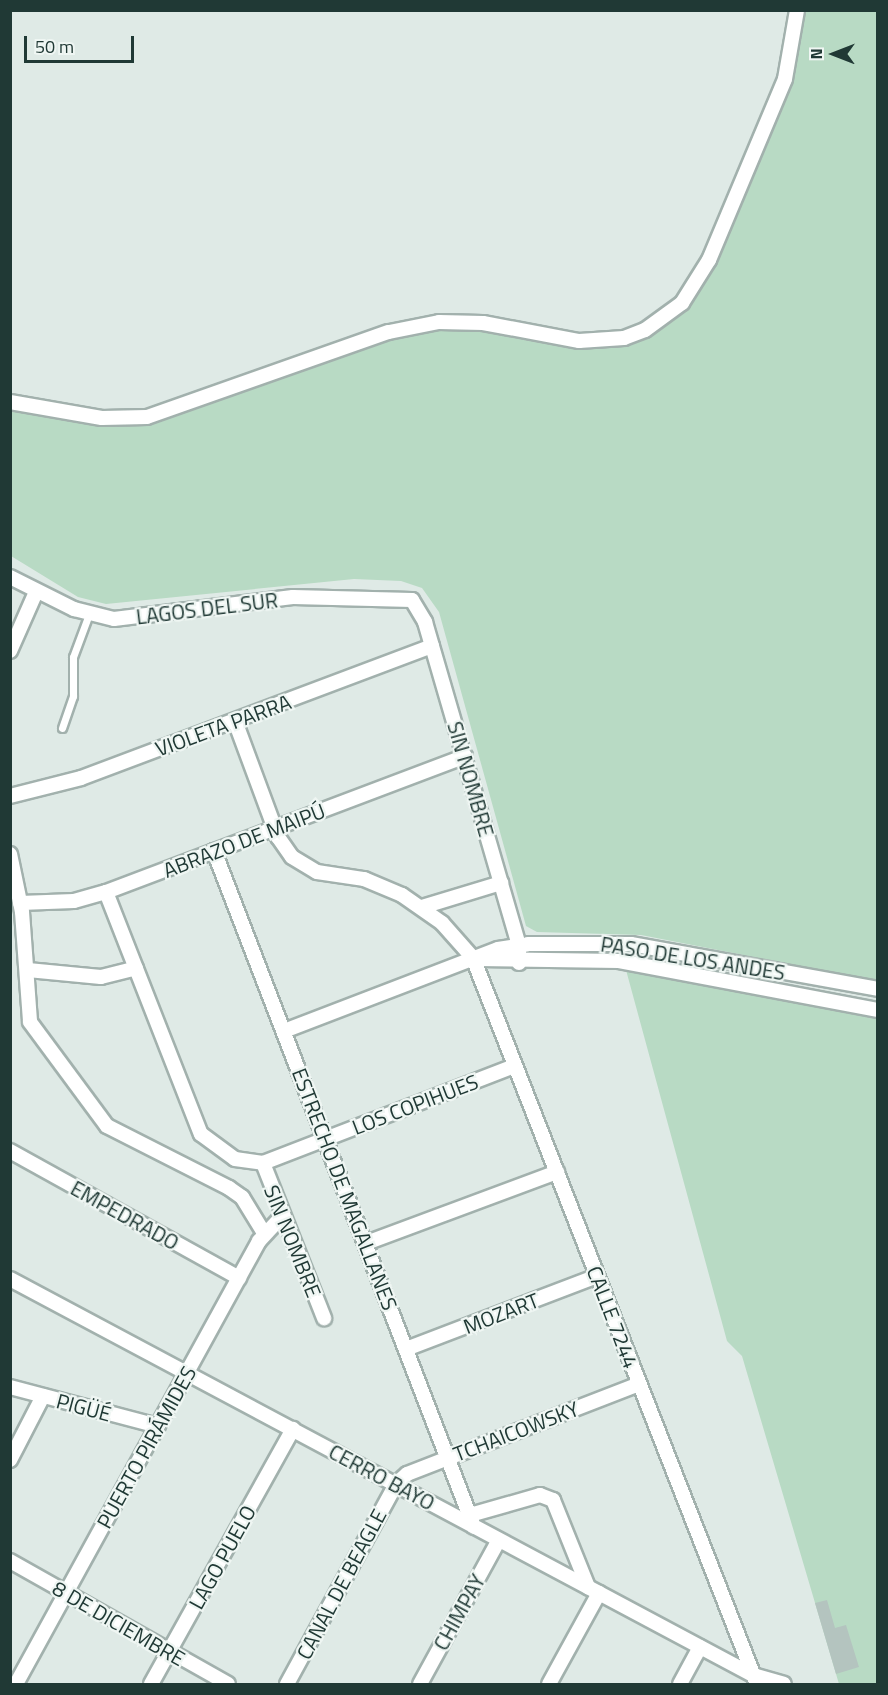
<!DOCTYPE html>
<html>
<head>
<meta charset="utf-8">
<style>
  body { margin:0 }
  #map { position:relative; width:888px; height:1695px; overflow:hidden; background:#dfeae6; font-family:"Titillium Web",sans-serif }
  div>[style] { position:absolute }
  [style*='--x'] { left:calc(var(--x)*1px); top:calc(var(--y)*1px); width:calc(var(--w)*1px); rotate:calc(var(--a)*1deg) }
  .green>* { inset:0; background:#b8dac4 }
  .building>* { inset:0; background:#b4c4bf }
  .roads { filter:drop-shadow(2px 0 #a2b1ad) drop-shadow(-2px 0 #a2b1ad) drop-shadow(0 2px #a2b1ad) drop-shadow(0 -2px #a2b1ad) }
  .service>* { height:7px; margin:-3.5px; padding:0 3.5px; transform-origin:3.5px; border-radius:3.5px; background:#fff }
  .minor>* { height:14px; margin:-7px; padding:0 7px; transform-origin:7px; border-radius:7px; background:#fff }
  span { translate:-50% -50%; white-space:nowrap; text-align:center; line-height:1.15; -webkit-text-stroke:4.5px #eff6f3; paint-order:stroke }
  .street-label { font-size:21px; color:#203935 }
  .frame { position:absolute; inset:0; border:12px solid #203935; pointer-events:none }
  .north { position:absolute; left:804px; top:24px; width:60px; height:60px; -webkit-text-stroke:4px #eff6f3; paint-order:stroke; rotate:270deg; font-size:16px; font-weight:700; line-height:24px; text-align:center; color:#203935 }
  .north::after { content:''; display:block; margin:auto; width:21px; height:27px; background:#203935; clip-path:polygon(50% 0,100% 100%,50% 72%,0 100%) }
  .scale { position:absolute; left:24px; top:36px; width:110px; height:27px; box-sizing:border-box; border:3px solid #203935; border-top:0; padding-left:8px; font-size:18px; line-height:21px; white-space:nowrap; color:#203935; -webkit-text-stroke:4px #eff6f3; paint-order:stroke }
</style>
</head>
<body>
<div id="map">
  <div class="green">
    <div style="clip-path:polygon(797px 11px,877px 11px,877px 981px,641px 935px,537px 932px,526px 926px,439px 612px,422px 588px,401px 581px,354px 579px,106px 604px,78px 597px,11px 556px,10px 402px,126px 419px,439px 322px,556px 339px,624px 338px,682px 303px,785px 79px)"></div>
    <div style="clip-path:polygon(626px 970px,877px 1019px,877px 1684px,839px 1684px,742px 1356px,727px 1341px)"></div>
  </div>
  <div class="building">
    <div style="clip-path:polygon(827px 1600px,835px 1628px,846px 1625px,859px 1667px,836px 1674px,815px 1603px)"></div>
  </div>
  <div class="roads">
    <div class="service">
      <div style="--x:62;--y:728;--w:34;--a:-71"></div>
      <div style="--x:73;--y:696;--w:39;--a:-90"></div>
      <div style="--x:73;--y:657;--w:46;--a:-69.6"></div>
    </div>
    <div class="minor">
      <div style="--x:10;--y:402;--w:93;--a:9.9"></div>
      <div style="--x:102;--y:418;--w:45;--a:-1.3"></div>
      <div style="--x:147;--y:417;--w:256;--a:-19.4"></div>
      <div style="--x:389;--y:332;--w:51;--a:-11.3"></div>
      <div style="--x:439;--y:322;--w:44;--a:1.3"></div>
      <div style="--x:483;--y:323;--w:98;--a:10.6"></div>
      <div style="--x:579;--y:341;--w:45;--a:-3.8"></div>
      <div style="--x:624;--y:338;--w:22;--a:-21"></div>
      <div style="--x:645;--y:330;--w:46;--a:-36.1"></div>
      <div style="--x:682;--y:303;--w:51;--a:-57.9"></div>
      <div style="--x:709;--y:260;--w:196;--a:-67.2"></div>
      <div style="--x:785;--y:79;--w:70;--a:-80.1"></div>
      <div style="--x:10;--y:577;--w:72;--a:26.6"></div>
      <div style="--x:74;--y:609;--w:41;--a:14"></div>
      <div style="--x:114;--y:619;--w:180;--a:-7"></div>
      <div style="--x:293;--y:597;--w:119;--a:1.4"></div>
      <div style="--x:412;--y:600;--w:26;--a:59"></div>
      <div style="--x:425;--y:622;--w:336;--a:73.8"></div>
      <div style="--x:519;--y:945;--w:18;--a:90"></div>
      <div style="--x:10;--y:651;--w:64;--a:-66.2"></div>
      <div style="--x:235;--y:721;--w:124;--a:69.7"></div>
      <div style="--x:278;--y:837;--w:24;--a:55"></div>
      <div style="--x:292;--y:857;--w:29;--a:31"></div>
      <div style="--x:317;--y:872;--w:48;--a:8.5"></div>
      <div style="--x:364;--y:879;--w:41;--a:22.8"></div>
      <div style="--x:402;--y:895;--w:49;--a:35"></div>
      <div style="--x:442;--y:923;--w:47;--a:48.5"></div>
      <div style="--x:473;--y:958;--w:780;--a:68.64"></div>
      <div style="--x:10;--y:796;--w:73;--a:-14.2"></div>
      <div style="--x:81;--y:778;--w:375;--a:-20.6"></div>
      <div style="--x:214;--y:851;--w:724;--a:68.96"></div>
      <div style="--x:10;--y:854;--w:59;--a:78.3"></div>
      <div style="--x:22;--y:912;--w:110;--a:85.8"></div>
      <div style="--x:30;--y:1022;--w:129;--a:53.5"></div>
      <div style="--x:107;--y:1126;--w:137;--a:26.9"></div>
      <div style="--x:229;--y:1188;--w:16;--a:35"></div>
      <div style="--x:242;--y:1197;--w:42;--a:58.6"></div>
      <div style="--x:106;--y:892;--w:260;--a:68.6"></div>
      <div style="--x:201;--y:1134;--w:42;--a:36.3"></div>
      <div style="--x:235;--y:1159;--w:28;--a:8"></div>
      <div style="--x:263;--y:1163;--w:270;--a:-21.1"></div>
      <div style="--x:20;--y:903;--w:54;--a:-2.1"></div>
      <div style="--x:74;--y:901;--w:33;--a:-16"></div>
      <div style="--x:106;--y:892;--w:384;--a:-20.7"></div>
      <div style="--x:422;--y:907;--w:83;--a:-16.9"></div>
      <div style="--x:478;--y:959;--w:141;--a:0.8"></div>
      <div style="--x:619;--y:961;--w:264;--a:10.7"></div>
      <div style="--x:28;--y:970;--w:73;--a:5.5"></div>
      <div style="--x:101;--y:977;--w:36;--a:-14"></div>
      <div style="--x:284;--y:1031;--w:229;--a:-21"></div>
      <div style="--x:498;--y:949;--w:30;--a:-9"></div>
      <div style="--x:528;--y:944;--w:103;--a:0"></div>
      <div style="--x:631;--y:944;--w:251;--a:10.3"></div>
      <div style="--x:10;--y:1151;--w:262;--a:29"></div>
      <div style="--x:263;--y:1163;--w:167;--a:68.5"></div>
      <div style="--x:366;--y:1243;--w:204;--a:-20.4"></div>
      <div style="--x:10;--y:1279;--w:842;--a:28.06"></div>
      <div style="--x:753;--y:1675;--w:32;--a:16"></div>
      <div style="--x:406;--y:1349;--w:204;--a:-20.9"></div>
      <div style="--x:10;--y:1387;--w:153;--a:14.8"></div>
      <div style="--x:10;--y:1460;--w:72;--a:-62.7"></div>
      <div style="--x:470;--y:1515;--w:73;--a:-15.9"></div>
      <div style="--x:540;--y:1495;--w:14;--a:21"></div>
      <div style="--x:553;--y:1500;--w:94;--a:68.1"></div>
      <div style="--x:10;--y:1561;--w:250;--a:29.4"></div>
      <div style="--x:16;--y:1684;--w:505;--a:-61.25"></div>
      <div style="--x:259;--y:1241;--w:34;--a:-47"></div>
      <div style="--x:151;--y:1684;--w:292;--a:-60.9"></div>
      <div style="--x:287;--y:1684;--w:228;--a:-61.4"></div>
      <div style="--x:396;--y:1484;--w:15;--a:-42"></div>
      <div style="--x:407;--y:1474;--w:249;--a:-21.2"></div>
      <div style="--x:420;--y:1684;--w:164;--a:-61.3"></div>
      <div style="--x:549;--y:1684;--w:104;--a:-61.2"></div>
      <div style="--x:680;--y:1684;--w:42;--a:-61.6"></div>
    </div>
  </div>
  <div class="street-label">
    <span style="left:207px;top:608px;rotate:-7deg">LAGOS DEL SUR</span>
    <span style="left:223px;top:725px;rotate:-20deg">VIOLETA PARRA</span>
    <span style="left:471px;top:779px;rotate:74deg">SIN NOMBRE</span>
    <span style="left:244px;top:840px;rotate:-21deg">ABRAZO DE MAIPÚ</span>
    <span style="left:693px;top:958px;rotate:9deg">PASO DE LOS ANDES</span>
    <span style="left:415px;top:1104px;rotate:-21deg">LOS COPIHUES</span>
    <span style="left:345px;top:1189px;rotate:69deg">ESTRECHO DE MAGALLANES</span>
    <span style="left:125px;top:1215px;rotate:29deg">EMPEDRADO</span>
    <span style="left:293px;top:1241px;rotate:68deg">SIN NOMBRE</span>
    <span style="left:501px;top:1313px;rotate:-21deg">MOZART</span>
    <span style="left:613px;top:1317px;rotate:69deg">CALLE 7244</span>
    <span style="left:84px;top:1407px;rotate:15deg">PIGÜÉ</span>
    <span style="left:516px;top:1431px;rotate:-21deg">TCHAICOWSKY</span>
    <span style="left:146px;top:1447px;rotate:-61deg">PUERTO PIRÁMIDES</span>
    <span style="left:382px;top:1477px;rotate:28deg">CERRO BAYO</span>
    <span style="left:222px;top:1557px;rotate:-61deg">LAGO PUELO</span>
    <span style="left:341px;top:1584px;rotate:-62deg">CANAL DE BEAGLE</span>
    <span style="left:459px;top:1612px;rotate:-61deg">CHIMPAY</span>
    <span style="left:119px;top:1623px;rotate:30deg">8 DE DICIEMBRE</span>
  </div>
  <div class="frame"></div>
  <div class="north">N</div>
  <div class="scale">50 m</div>
</div>
</body>
</html>
